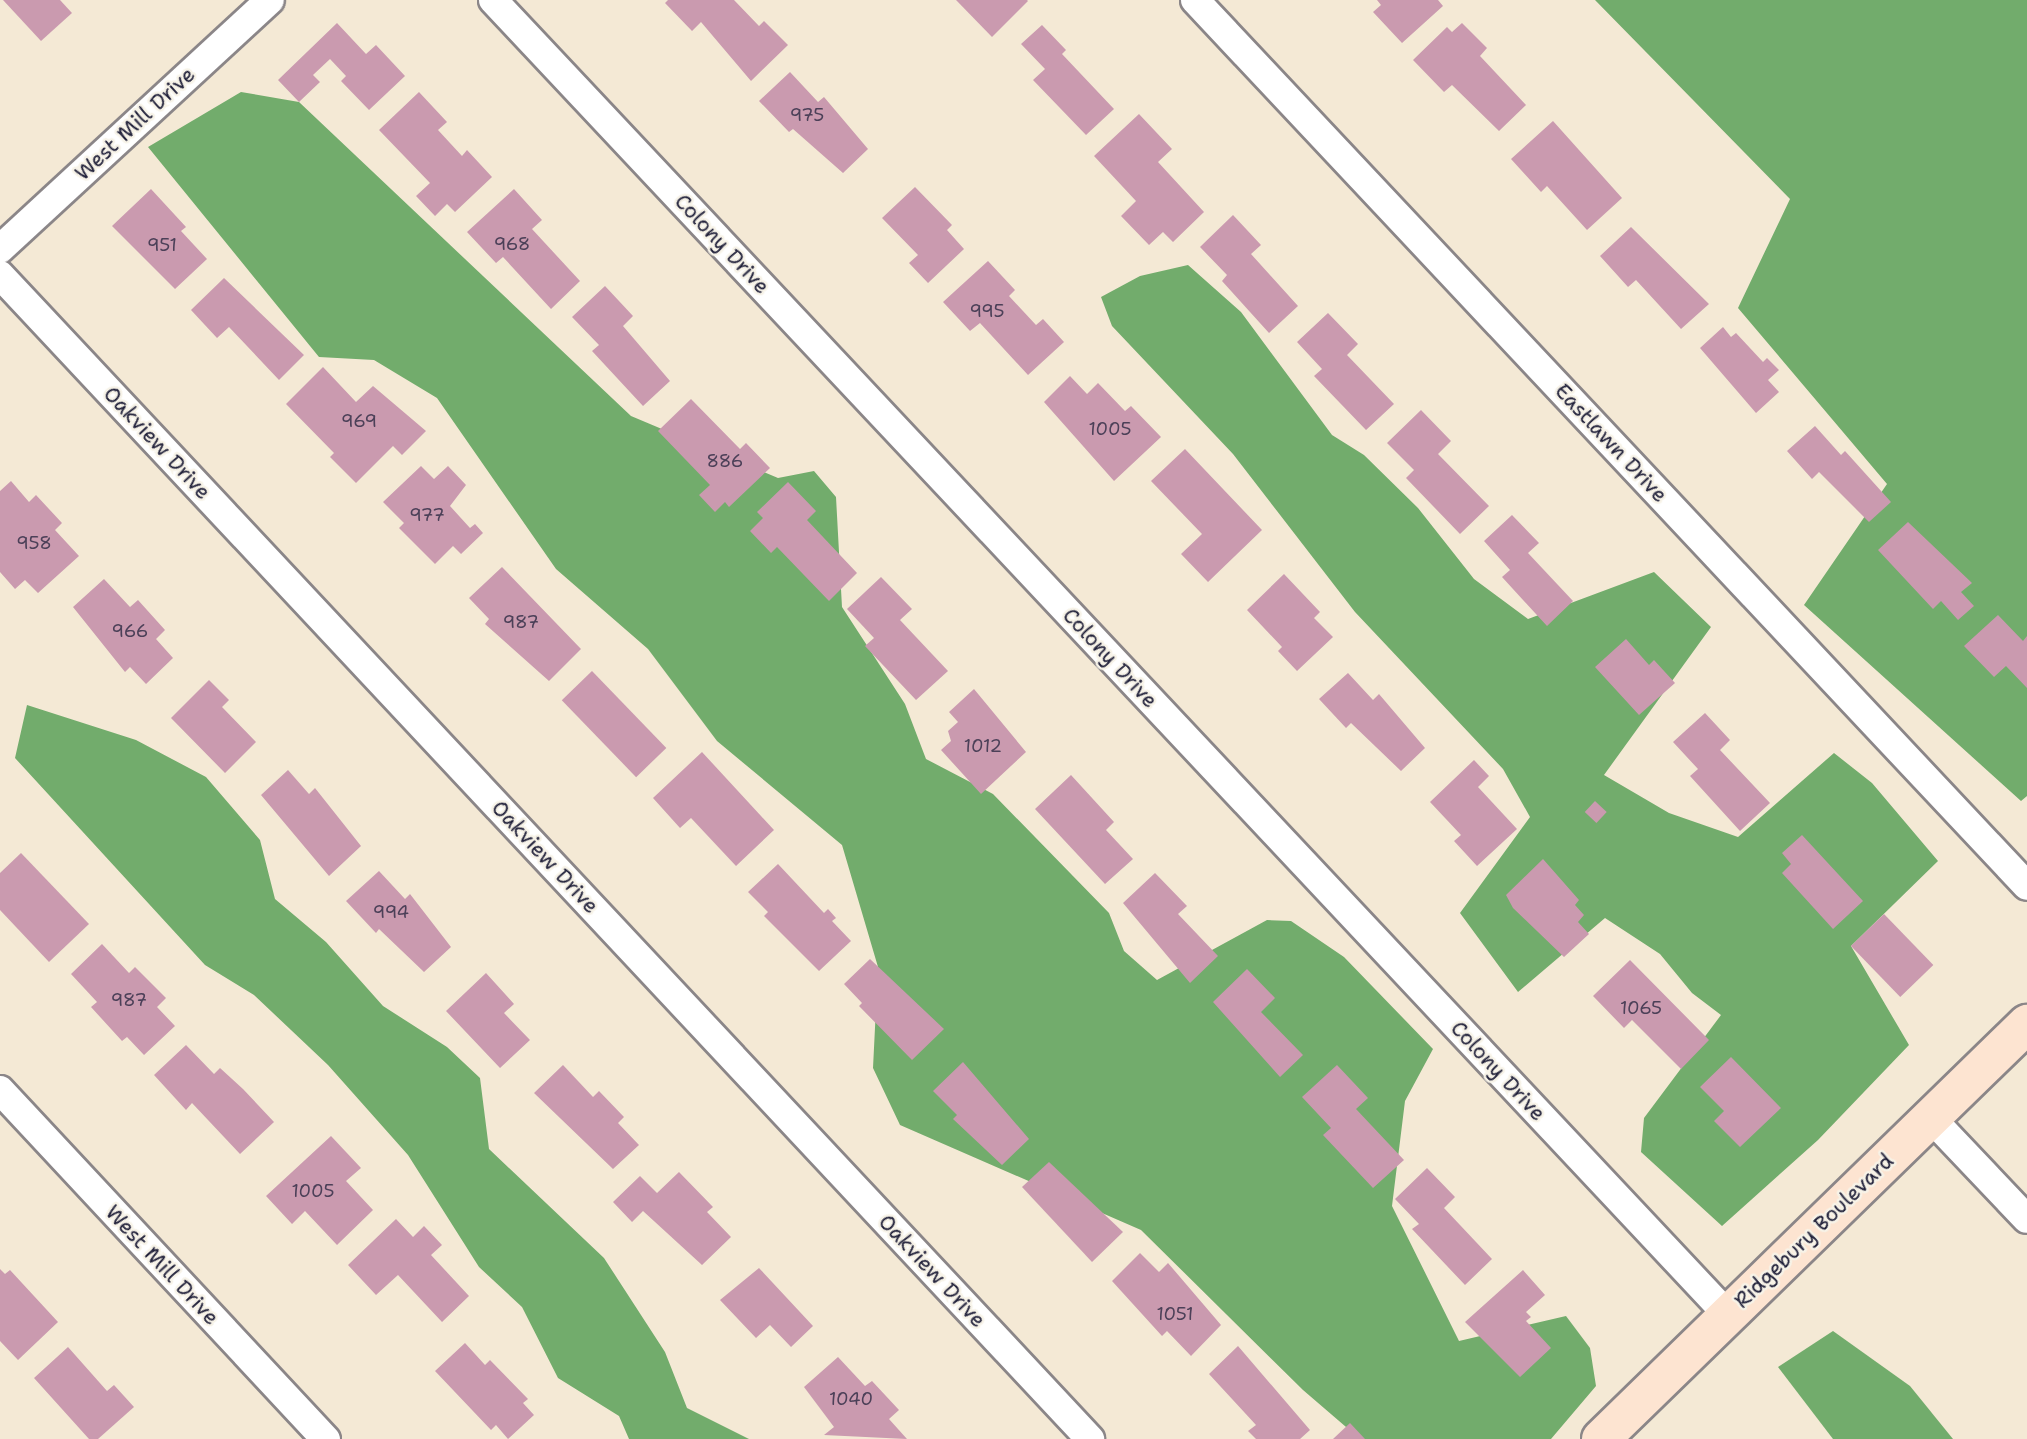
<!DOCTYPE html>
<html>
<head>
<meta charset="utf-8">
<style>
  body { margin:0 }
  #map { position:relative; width:2027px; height:1439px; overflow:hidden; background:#f4e9d5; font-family:"Shantell Sans",sans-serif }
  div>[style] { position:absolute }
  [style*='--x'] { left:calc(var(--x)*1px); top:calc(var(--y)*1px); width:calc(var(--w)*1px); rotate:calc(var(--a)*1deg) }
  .forest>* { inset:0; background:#72ac6c }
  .building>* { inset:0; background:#ca9aaf; transform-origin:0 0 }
  .roads { filter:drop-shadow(2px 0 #8b8688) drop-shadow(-2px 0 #8b8688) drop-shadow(0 2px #8b8688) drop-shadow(0 -2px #8b8688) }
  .street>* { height:28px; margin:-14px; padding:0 14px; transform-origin:14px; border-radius:14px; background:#fff }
  .secondary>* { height:38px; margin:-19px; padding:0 19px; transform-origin:19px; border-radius:19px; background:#fde4d1 }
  span { translate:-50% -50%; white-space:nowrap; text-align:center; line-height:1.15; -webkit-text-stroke:5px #f7f3e8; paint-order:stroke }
  .number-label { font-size:18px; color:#4c4058 }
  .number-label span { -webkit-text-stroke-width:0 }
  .street-label { font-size:21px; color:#22223b }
</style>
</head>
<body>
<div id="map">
  <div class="forest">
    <div style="clip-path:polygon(1595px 0,2027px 0,2027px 796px,2021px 801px,1804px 605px,1887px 484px,1738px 308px,1790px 199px)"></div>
    <div style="clip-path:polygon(241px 92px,299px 102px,631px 416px,778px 478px,814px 471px,836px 497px,842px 607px,905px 704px,926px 759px,993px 794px,1109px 913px,1124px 951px,1157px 980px,1267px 920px,1291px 921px,1344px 957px,1433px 1049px,1405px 1101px,1392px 1206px,1459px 1341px,1566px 1316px,1590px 1348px,1596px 1386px,1551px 1439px,1360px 1439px,1303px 1390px,1141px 1230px,900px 1125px,873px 1068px,878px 967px,842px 845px,717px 741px,648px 649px,556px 569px,437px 398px,374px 360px,319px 357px,148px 147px)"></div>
    <div style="clip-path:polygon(1188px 265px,1241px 312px,1332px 435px,1364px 455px,1418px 508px,1474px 579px,1528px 619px,1654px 572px,1711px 627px,1604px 775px,1669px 813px,1738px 837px,1834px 753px,1872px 783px,1938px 861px,1851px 946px,1909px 1045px,1818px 1140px,1722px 1226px,1641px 1152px,1644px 1118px,1721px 1015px,1692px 993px,1660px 954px,1605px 918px,1518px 992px,1460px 913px,1530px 817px,1503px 769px,1355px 612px,1233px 454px,1112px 326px,1101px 297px,1140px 276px)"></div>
    <div style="clip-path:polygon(27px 705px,136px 740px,206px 777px,260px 840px,275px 899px,326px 942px,383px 1006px,447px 1047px,480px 1078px,489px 1149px,604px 1258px,665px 1352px,687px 1408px,749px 1439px,629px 1439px,619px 1416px,558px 1378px,522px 1307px,479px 1267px,408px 1155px,328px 1065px,254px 995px,205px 965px,15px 758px)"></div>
    <div style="clip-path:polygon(1833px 1331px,1910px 1386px,1953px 1439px,1833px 1439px,1778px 1367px)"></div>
  </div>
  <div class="building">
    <div style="clip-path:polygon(3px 0,60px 0,72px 13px,41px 41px)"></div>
    <div style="clip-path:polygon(668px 0,734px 0,759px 26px,764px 21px,788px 45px,751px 81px,701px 22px,692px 31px,665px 3px)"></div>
    <div style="clip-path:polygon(956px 0,1027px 0,1028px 1px,992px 37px)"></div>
    <div style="clip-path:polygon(1377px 0,1438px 0,1443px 6px,1402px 43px,1373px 12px,1381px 5px)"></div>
    <div style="clip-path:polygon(337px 23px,366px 54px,376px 45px,405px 76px,369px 110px,341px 81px,346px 76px,330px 59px,313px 75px,320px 82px,299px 102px,278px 80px)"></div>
    <div style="clip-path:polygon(1462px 23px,1487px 48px,1480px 56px,1526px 105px,1499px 131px,1452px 85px,1444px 92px,1413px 60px,1447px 27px,1452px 32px)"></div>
    <div style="clip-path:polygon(1042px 25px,1066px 50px,1062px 54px,1114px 109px,1086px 135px,1033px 80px,1045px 69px,1021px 44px)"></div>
    <div style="clip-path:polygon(790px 72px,818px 102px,824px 97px,868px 149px,843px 173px,793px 129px,789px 132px,759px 101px)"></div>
    <div style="clip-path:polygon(419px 92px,447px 122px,438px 130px,462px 156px,467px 150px,492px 177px,455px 212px,447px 204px,435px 216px,416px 196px,430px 183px,379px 130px)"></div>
    <div style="clip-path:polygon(1139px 114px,1172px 149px,1158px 162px,1204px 212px,1173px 242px,1163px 232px,1149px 245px,1121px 216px,1136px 201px,1094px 156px)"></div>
    <div style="clip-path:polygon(1553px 121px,1622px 198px,1587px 230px,1547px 186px,1541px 192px,1511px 159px)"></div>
    <div style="clip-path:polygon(915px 187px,952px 225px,947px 230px,964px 249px,928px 283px,909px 263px,918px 255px,882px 218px)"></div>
    <div style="clip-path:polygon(151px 189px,186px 227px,181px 231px,207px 259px,175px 289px,112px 226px)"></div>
    <div style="clip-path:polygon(514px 189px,542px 220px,532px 229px,580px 281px,551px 309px,503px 257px,496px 263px,467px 232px)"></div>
    <div style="clip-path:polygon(1233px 215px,1261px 245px,1251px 254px,1298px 306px,1269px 333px,1222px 281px,1227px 275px,1200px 247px)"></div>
    <div style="clip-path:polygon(1631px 227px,1709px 304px,1681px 329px,1636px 280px,1628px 287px,1600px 256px)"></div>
    <div style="clip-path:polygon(988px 261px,1015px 290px,1009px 296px,1036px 325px,1043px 319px,1064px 342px,1028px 375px,980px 323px,970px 331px,943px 302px)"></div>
    <div style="clip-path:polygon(224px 278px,304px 355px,279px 380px,229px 327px,217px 338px,191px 310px)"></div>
    <div style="clip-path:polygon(605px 286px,633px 316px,623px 326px,670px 381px,643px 406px,592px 351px,599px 345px,572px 317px)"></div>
    <div style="clip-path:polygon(1328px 313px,1358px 344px,1347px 355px,1394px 404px,1366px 430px,1314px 376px,1322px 369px,1297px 342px)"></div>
    <div style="clip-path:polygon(1723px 327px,1731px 337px,1736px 333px,1763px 362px,1767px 358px,1779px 370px,1768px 380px,1779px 392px,1756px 413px,1700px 348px)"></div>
    <div style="clip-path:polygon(323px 367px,356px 402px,373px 386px,426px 431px,402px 455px,393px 446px,356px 483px,330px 457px,334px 453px,286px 404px)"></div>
    <div style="clip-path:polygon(1070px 376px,1087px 394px,1098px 383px,1125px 411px,1131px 406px,1161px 437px,1114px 481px,1044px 402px)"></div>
    <div style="clip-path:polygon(691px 399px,740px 449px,746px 443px,770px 468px,729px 507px,725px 502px,715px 512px,699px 495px,710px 485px,658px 431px)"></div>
    <div style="clip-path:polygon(1421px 410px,1451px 441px,1438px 454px,1489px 506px,1460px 534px,1406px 478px,1414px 470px,1387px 443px)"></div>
    <div style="clip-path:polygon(1815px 426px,1841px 455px,1845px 451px,1891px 502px,1869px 522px,1819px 472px,1812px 479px,1787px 451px)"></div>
    <div style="clip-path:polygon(1185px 449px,1262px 530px,1208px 582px,1181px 554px,1202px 534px,1151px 481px)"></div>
    <div style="clip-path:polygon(421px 466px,434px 479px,448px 466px,466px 485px,450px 506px,470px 528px,475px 524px,483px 533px,461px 554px,453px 546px,435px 564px,399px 528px,404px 523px,383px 502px)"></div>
    <div style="clip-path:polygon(11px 481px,29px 502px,36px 495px,62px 523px,55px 530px,79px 556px,38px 593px,25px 580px,15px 589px,0 572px,0 491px)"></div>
    <div style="clip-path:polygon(788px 482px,816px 511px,807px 520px,857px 573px,829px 601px,777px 547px,771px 553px,750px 531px,763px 518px,757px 512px)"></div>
    <div style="clip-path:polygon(1512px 515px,1539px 543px,1528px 553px,1573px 601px,1547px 626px,1502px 577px,1510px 570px,1484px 541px)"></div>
    <div style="clip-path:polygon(1908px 522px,1972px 583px,1961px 592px,1974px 606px,1958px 620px,1941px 601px,1933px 609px,1878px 550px)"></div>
    <div style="clip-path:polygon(502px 567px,581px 649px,549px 681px,485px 624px,489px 619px,469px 598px)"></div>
    <div style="clip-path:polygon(1284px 574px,1320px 612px,1314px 618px,1333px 637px,1297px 671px,1278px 651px,1282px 647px,1247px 610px)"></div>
    <div style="clip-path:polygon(881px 577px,912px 609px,900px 620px,948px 671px,916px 700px,865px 646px,874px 638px,847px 609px)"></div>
    <div style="clip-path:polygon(104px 579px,130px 607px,138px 600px,165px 630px,156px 639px,173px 658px,146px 684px,130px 667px,125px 672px,73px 607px)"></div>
    <div style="clip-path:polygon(1998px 615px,2023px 641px,2027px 636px,2027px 688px,2006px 666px,1994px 677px,1964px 646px)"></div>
    <div style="clip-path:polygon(1626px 639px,1649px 665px,1654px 660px,1675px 683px,1639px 715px,1595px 667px)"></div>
    <div style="left:592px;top:671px;width:107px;height:42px;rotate:46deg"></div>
    <div style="clip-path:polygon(1348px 673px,1373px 700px,1379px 694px,1425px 748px,1401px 771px,1351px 723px,1346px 728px,1319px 699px)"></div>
    <div style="clip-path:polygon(209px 680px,229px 700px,222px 707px,256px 742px,225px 773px,171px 718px)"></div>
    <div style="clip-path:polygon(974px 689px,1026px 752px,981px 794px,941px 750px,951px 741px,948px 731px,958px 722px,949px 712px)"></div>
    <div style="clip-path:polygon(1705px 713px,1730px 740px,1720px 750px,1770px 803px,1740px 831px,1690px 776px,1698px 769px,1673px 742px)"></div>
    <div style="clip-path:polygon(702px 752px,774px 830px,736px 866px,691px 818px,680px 828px,653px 798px)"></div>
    <div style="clip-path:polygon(1474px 760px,1489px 776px,1478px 787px,1517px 829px,1477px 866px,1454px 841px,1461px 835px,1430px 802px)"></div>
    <div style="clip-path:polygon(288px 770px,309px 794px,315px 788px,361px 846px,329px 876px,261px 795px)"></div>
    <div style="clip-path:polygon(1071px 775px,1114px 822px,1106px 830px,1133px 859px,1105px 884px,1035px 809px)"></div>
    <div style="left:1595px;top:801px;width:16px;height:15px;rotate:43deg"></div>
    <div style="clip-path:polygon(1802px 835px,1863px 901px,1833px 929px,1782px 873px,1791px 864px,1782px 853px)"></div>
    <div style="clip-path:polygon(21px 853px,89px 924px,49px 962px,0 910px,0 873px)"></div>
    <div style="clip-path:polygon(1543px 859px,1579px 900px,1575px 905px,1584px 915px,1578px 922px,1589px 934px,1564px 957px,1513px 908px,1506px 895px)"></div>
    <div style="clip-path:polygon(778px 864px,824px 913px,828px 909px,836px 918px,832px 921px,851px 941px,819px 971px,764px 916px,768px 912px,748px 892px)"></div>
    <div style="clip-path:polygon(379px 871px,405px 899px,410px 894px,451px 947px,424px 972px,379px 929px,376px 933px,346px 901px)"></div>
    <div style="clip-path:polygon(1155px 873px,1187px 906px,1178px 914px,1218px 956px,1190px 983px,1123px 903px)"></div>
    <div style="left:1884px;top:914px;width:71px;height:46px;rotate:46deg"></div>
    <div style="clip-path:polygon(102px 944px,129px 973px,135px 967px,166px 998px,157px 1007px,175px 1026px,144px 1055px,127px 1037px,122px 1041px,91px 1007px,97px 1002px,71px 974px)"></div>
    <div style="clip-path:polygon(870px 959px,944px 1029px,912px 1060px,859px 1006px,862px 1003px,844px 984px)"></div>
    <div style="clip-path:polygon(1630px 960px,1709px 1040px,1681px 1069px,1632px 1020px,1624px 1028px,1593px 996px)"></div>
    <div style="clip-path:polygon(1247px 969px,1275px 998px,1261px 1012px,1303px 1055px,1280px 1077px,1213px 1002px)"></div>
    <div style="clip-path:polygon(486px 973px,514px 1004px,504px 1013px,530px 1040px,500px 1068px,446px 1011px)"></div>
    <div style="clip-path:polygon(186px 1045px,214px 1074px,220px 1068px,243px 1089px,274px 1122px,240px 1154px,192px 1103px,186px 1110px,154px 1075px)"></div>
    <div style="clip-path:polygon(1731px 1057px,1781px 1108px,1740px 1147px,1714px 1121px,1724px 1111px,1700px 1087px)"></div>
    <div style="clip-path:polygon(963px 1062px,1029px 1139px,1002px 1165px,953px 1119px,957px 1115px,933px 1091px)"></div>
    <div style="clip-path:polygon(563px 1065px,593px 1097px,599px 1091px,624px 1117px,618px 1123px,639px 1145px,613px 1169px,534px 1093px)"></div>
    <div style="clip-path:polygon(1337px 1065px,1368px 1098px,1356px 1109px,1404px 1160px,1373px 1188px,1323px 1135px,1331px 1128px,1302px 1097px)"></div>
    <div style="clip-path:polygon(331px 1136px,361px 1168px,346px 1181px,373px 1210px,337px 1245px,305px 1211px,292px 1224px,266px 1196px)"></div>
    <div style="clip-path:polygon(1049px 1162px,1123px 1232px,1092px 1262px,1022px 1187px)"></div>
    <div style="clip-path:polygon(1427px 1168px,1455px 1197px,1444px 1208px,1492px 1259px,1465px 1285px,1412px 1229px,1419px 1224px,1395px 1199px)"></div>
    <div style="clip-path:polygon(679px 1172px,713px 1207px,707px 1212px,731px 1237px,702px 1265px,643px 1211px,632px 1222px,613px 1202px,640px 1176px,657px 1193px)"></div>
    <div style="clip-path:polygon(396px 1219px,413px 1237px,424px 1226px,442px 1245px,431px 1255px,469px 1296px,442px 1322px,398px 1275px,376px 1295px,348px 1265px)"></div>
    <div style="clip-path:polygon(1140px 1253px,1159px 1272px,1168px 1263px,1221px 1325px,1191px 1356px,1167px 1331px,1162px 1336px,1112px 1281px)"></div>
    <div style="clip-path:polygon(759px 1268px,813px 1326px,791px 1347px,770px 1325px,756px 1338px,720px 1300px)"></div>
    <div style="clip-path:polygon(0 1269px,5px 1274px,10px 1270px,58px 1322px,18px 1360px,0 1341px)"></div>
    <div style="clip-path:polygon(1523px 1270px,1545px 1295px,1526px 1312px,1531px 1317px,1526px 1321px,1551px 1348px,1520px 1377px,1465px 1322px)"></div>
    <div style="clip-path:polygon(465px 1343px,485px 1365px,490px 1360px,528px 1399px,523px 1403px,534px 1415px,508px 1439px,496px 1425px,491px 1430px,435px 1371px)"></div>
    <div style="clip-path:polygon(1238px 1346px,1310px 1430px,1300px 1439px,1256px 1439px,1248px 1431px,1256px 1425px,1209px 1374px)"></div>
    <div style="clip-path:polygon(68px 1347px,107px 1391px,114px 1385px,134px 1407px,98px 1439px,89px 1439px,34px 1378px)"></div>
    <div style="clip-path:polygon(838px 1357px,865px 1386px,872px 1381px,899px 1410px,889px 1419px,907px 1439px,824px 1435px,834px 1427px,804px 1387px)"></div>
    <div style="clip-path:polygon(1350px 1423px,1365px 1439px,1333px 1439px)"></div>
  </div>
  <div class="roads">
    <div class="street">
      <div style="--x:493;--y:0;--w:1804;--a:46.8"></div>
      <div style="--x:1195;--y:0;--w:1215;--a:46.8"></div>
      <div style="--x:0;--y:249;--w:367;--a:-42.7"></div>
      <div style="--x:0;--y:275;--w:1595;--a:46.88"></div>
      <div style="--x:0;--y:1090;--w:478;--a:47"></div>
      <div style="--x:1931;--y:1118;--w:139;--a:46.5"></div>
    </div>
    <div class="secondary">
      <div style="--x:1601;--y:1439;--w:595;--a:-44.25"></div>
    </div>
  </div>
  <div class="number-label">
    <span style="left:807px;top:115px">975</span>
    <span style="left:512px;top:244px">968</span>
    <span style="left:162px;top:245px">951</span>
    <span style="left:987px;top:311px">995</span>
    <span style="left:359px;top:421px">969</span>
    <span style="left:1110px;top:429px">1005</span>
    <span style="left:725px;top:461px">886</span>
    <span style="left:427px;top:515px">977</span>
    <span style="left:34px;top:543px">958</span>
    <span style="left:521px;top:622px">987</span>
    <span style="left:130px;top:631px">966</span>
    <span style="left:983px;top:746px">1012</span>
    <span style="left:391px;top:912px">994</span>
    <span style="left:129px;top:1000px">987</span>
    <span style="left:1641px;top:1008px">1065</span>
    <span style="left:313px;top:1191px">1005</span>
    <span style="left:1175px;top:1314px">1051</span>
    <span style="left:851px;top:1399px">1040</span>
  </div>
  <div class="street-label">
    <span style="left:135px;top:124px;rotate:-43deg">West Mill Drive</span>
    <span style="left:722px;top:244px;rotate:47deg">Colony Drive</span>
    <span style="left:157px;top:443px;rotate:47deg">Oakview Drive</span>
    <span style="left:1611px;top:443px;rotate:47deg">Eastlawn Drive</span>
    <span style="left:1110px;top:658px;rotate:47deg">Colony Drive</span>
    <span style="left:545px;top:857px;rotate:47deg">Oakview Drive</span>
    <span style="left:1498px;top:1071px;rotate:47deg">Colony Drive</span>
    <span style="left:1814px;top:1231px;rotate:-44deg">Ridgebury Boulevard</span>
    <span style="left:162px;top:1265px;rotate:47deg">West Mill Drive</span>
    <span style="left:932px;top:1271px;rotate:47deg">Oakview Drive</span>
  </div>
</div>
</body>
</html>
